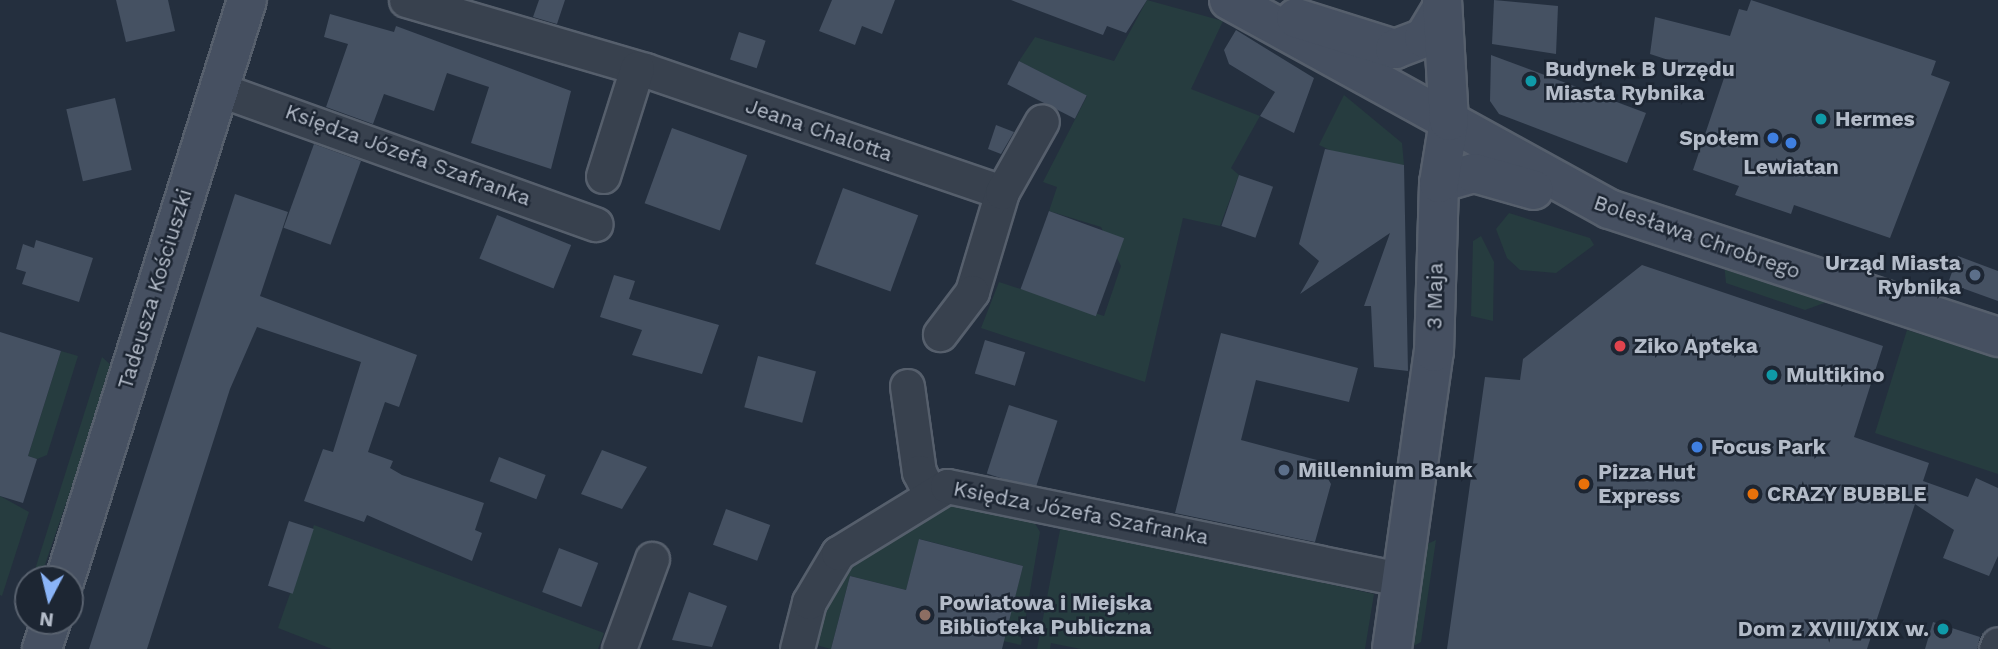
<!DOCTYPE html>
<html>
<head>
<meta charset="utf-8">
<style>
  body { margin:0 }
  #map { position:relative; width:1998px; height:649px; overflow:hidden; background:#242f3e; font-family:"Work Sans",sans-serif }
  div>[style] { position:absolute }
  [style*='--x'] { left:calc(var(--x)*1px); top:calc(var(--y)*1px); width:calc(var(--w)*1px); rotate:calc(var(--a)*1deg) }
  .green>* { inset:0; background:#263c3f }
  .building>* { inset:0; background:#455162; transform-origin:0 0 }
  .roads { filter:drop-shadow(2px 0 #565f6c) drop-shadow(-2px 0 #565f6c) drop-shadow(0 2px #565f6c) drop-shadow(0 -2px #565f6c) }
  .street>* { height:33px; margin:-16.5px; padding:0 16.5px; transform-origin:16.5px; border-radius:16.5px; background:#38414e }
  .secondary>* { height:38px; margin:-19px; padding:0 19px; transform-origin:19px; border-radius:19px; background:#465061 }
  .dots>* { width:19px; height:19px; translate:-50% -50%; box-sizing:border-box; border:4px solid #1d2633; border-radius:50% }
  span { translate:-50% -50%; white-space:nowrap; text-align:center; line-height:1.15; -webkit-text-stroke:5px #1d2633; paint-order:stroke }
  .poi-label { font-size:21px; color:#b4bcc9; font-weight:700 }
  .left { translate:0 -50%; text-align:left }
  .right { translate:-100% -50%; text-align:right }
  .street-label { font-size:21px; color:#b4bcc9 }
  .north { position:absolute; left:14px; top:565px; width:70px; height:70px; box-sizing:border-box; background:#1d2633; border:2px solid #59626f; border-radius:50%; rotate:187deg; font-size:19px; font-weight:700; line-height:28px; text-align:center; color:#b4bcc9 }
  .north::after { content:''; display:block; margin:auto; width:24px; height:32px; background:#8ab4f8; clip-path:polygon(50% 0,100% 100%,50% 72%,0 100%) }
</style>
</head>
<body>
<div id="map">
  <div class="green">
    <div style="clip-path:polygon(1147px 0,1223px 21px,1191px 89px,1260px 116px,1231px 168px,1239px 175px,1220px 226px,1183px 218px,1145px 382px,981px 328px,999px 282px,1104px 316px,1121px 266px,1101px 227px,1049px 211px,1057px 187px,1043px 182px,1087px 96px,1019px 61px,1035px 37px,1114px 61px)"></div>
    <div style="clip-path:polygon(1344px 95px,1402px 143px,1404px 165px,1347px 158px,1319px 145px)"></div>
    <div style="clip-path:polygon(1509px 213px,1590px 238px,1594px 245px,1556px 273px,1520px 270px,1507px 258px,1496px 229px)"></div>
    <div style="clip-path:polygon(1481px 236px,1494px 262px,1493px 321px,1471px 316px,1473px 241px)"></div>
    <div style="clip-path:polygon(1724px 263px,1829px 297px,1827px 302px,1805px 310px,1726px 283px)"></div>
    <div style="clip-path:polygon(1907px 330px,1998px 358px,1998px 474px,1875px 433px)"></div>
    <div style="clip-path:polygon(61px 351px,78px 356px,47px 455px,37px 459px,28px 456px)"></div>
    <div style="clip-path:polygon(102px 357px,113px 367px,40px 579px,32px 579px)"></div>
    <div style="clip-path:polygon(0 496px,29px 512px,2px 596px,0 595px)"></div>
    <div style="clip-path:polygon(963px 503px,1033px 520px,1040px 532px,1021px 645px,1003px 641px,1023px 566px,920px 539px,906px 590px,850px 576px,831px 649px,816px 645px,831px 591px,860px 556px,935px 508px)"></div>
    <div style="clip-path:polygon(314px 525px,604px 633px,598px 649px,332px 649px,278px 628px)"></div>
    <div style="clip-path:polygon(1061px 525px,1374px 594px,1365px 649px,1081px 649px,1051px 643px,1050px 649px,1037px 649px)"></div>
    <div style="clip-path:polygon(1436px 540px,1421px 642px,1410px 648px,1427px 544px)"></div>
  </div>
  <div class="building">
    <div style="clip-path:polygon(116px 0,168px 0,175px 31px,126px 42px)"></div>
    <div style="clip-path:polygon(539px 0,565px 0,557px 24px,533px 17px)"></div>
    <div style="clip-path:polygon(832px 0,895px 0,882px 34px,862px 26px,855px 45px,819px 31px)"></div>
    <div style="clip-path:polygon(1011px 0,1147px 0,1126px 33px,1107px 26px,1103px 35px)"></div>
    <div style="clip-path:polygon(1494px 0,1558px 6px,1556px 54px,1492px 44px)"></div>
    <div style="clip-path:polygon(1751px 0,1936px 61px,1931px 75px,1950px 82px,1890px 238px,1794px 205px,1791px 214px,1735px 195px,1739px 186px,1693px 170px,1724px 78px,1650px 54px,1655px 17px,1730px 36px,1739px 9px,1747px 11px)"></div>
    <div style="clip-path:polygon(330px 14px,394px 32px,396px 26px,571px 91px,551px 169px,471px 143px,489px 87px,447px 73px,434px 111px,384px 94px,373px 124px,326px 107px,348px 44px,324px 37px)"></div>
    <div style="clip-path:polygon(1236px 30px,1314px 78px,1294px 133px,1260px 116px,1275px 92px,1229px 64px,1224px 50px)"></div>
    <div style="left:739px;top:32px;width:28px;height:29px;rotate:18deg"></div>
    <div style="clip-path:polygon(1491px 55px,1646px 113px,1627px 163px,1499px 114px,1490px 101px)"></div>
    <div style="left:1019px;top:61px;width:76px;height:26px;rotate:27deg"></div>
    <div style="left:115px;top:98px;width:74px;height:50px;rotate:77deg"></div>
    <div style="clip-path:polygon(996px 125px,1014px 132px,1001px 154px,988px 149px)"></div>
    <div style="left:672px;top:128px;width:80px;height:80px;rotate:20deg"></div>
    <div style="left:314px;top:144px;width:50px;height:89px;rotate:20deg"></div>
    <div style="clip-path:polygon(1325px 149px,1404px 165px,1408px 371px,1374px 367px,1371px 306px,1364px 306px,1390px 233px,1300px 294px,1319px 261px,1299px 244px)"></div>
    <div style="left:1239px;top:175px;width:36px;height:54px;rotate:19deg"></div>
    <div style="left:843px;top:188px;width:80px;height:81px;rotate:20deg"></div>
    <div style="clip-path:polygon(235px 194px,288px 212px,260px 296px,417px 355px,399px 407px,385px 402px,368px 452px,393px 461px,390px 468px,402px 475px,484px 503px,475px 530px,482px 533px,472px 561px,367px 515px,364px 522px,304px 501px,323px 449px,333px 452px,361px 362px,257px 327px,230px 389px,147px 649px,89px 649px)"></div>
    <div style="left:1049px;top:211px;width:80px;height:83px;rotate:20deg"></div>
    <div style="left:497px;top:215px;width:80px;height:47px;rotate:22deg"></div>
    <div style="clip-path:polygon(36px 240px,93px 258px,79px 302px,22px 284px,26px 272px,16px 269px,23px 244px,34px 248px)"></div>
    <div style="clip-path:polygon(1958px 256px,1998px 271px,1998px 301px,1948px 283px)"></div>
    <div style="clip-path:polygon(1642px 265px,1883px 346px,1854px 437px,1929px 463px,1923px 481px,1968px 497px,1976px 478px,1998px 488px,1998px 556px,1989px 576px,1943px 558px,1954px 530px,1915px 504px,1867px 649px,1447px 649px,1485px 377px,1520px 380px,1523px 359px)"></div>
    <div style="clip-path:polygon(614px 275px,635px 281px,629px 299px,719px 325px,702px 374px,632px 355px,642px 330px,600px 317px)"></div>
    <div style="clip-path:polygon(0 332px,61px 351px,28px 456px,37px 459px,23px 503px,0 496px)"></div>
    <div style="clip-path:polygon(1221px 333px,1358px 368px,1349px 402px,1256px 380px,1241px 440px,1317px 460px,1331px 484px,1315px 542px,1175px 513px)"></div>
    <div style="left:985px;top:340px;width:42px;height:35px;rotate:17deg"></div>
    <div style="left:758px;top:356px;width:60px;height:53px;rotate:15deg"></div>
    <div style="left:1009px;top:405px;width:51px;height:72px;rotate:18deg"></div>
    <div style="clip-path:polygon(602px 450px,647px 467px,622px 509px,581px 494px)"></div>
    <div style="left:499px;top:457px;width:50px;height:26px;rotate:21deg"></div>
    <div style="left:726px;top:509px;width:47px;height:38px;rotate:20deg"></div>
    <div style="left:289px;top:521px;width:26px;height:68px;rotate:18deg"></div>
    <div style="clip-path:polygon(919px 539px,1023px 566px,1002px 649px,831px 649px,850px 576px,906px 590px)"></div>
    <div style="left:559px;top:548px;width:42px;height:47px;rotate:21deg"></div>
    <div style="clip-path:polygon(689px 592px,727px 606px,712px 647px,672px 640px)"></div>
    <div style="clip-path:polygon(1933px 622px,1980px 637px,1977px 649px,1925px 649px)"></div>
  </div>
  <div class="roads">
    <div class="street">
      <div style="--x:406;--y:0;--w:249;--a:16.3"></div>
      <div style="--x:645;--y:70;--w:377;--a:18.9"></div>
      <div style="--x:1002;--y:192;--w:104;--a:106.7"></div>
      <div style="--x:972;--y:292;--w:53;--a:127.3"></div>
      <div style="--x:218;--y:89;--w:401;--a:19.7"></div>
      <div style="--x:603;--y:176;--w:113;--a:-72.5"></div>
      <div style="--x:1002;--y:192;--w:81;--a:-60.6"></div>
      <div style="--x:907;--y:386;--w:87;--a:82.1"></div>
      <div style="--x:919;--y:472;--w:22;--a:63"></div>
      <div style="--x:619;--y:649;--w:96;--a:-69.9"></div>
      <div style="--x:797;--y:649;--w:49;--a:-75.7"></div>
      <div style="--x:809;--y:602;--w:57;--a:-59.4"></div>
      <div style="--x:838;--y:553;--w:128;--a:-31.6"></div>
      <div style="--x:947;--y:486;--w:464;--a:11.6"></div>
      <div style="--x:1996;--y:649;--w:5;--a:-68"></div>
    </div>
    <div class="secondary">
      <div style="--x:1229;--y:0;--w:434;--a:28.8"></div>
      <div style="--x:1609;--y:209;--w:410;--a:18.2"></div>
      <div style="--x:1296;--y:18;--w:104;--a:17.4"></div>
      <div style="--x:1395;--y:49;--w:31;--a:-21"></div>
      <div style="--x:1424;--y:38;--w:35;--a:-59"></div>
      <div style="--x:1439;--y:183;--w:36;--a:-16"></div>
      <div style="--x:1474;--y:173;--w:62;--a:15.8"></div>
      <div style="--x:65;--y:579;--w:607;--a:-72.55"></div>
      <div style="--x:42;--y:649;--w:29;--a:-72"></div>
      <div style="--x:1392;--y:649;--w:300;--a:-82"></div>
      <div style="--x:1434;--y:352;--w:169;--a:-88.3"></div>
      <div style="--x:1439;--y:183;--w:63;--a:-80.8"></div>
      <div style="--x:1449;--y:121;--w:121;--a:-93.3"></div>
    </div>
  </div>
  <div class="dots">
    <div style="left:1531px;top:81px;background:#0f9aa8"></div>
    <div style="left:1821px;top:119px;background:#0f9aa8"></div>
    <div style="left:1773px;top:138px;background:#3f7fe0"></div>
    <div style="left:1791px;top:143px;background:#3f7fe0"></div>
    <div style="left:1975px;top:275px;background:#5c6f8a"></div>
    <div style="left:1620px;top:346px;background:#e0444e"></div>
    <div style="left:1772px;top:375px;background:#0f9aa8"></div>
    <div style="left:1697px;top:447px;background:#3f7fe0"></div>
    <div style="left:1284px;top:470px;background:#5c6f8a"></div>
    <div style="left:1584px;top:484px;background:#e8710a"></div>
    <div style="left:1753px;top:494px;background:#e8710a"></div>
    <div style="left:925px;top:615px;background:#8d6e63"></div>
    <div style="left:1943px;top:629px;background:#0f9aa8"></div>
  </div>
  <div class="poi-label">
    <span class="left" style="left:1545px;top:81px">Budynek B Urzędu<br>Miasta Rybnika</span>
    <span class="left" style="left:1835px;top:119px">Hermes</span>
    <span class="right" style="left:1759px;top:138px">Społem</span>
    <span style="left:1791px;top:167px">Lewiatan</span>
    <span class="right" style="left:1961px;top:275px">Urząd Miasta<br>Rybnika</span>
    <span class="left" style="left:1634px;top:346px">Ziko Apteka</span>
    <span class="left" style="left:1786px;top:375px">Multikino</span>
    <span class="left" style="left:1711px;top:447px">Focus Park</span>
    <span class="left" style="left:1298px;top:470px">Millennium Bank</span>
    <span class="left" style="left:1598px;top:484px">Pizza Hut<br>Express</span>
    <span class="left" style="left:1767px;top:494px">CRAZY BUBBLE</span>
    <span class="left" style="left:939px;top:615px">Powiatowa i Miejska<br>Biblioteka Publiczna</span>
    <span class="right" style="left:1929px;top:629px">Dom z XVIII/XIX w.</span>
  </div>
  <div class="street-label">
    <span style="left:819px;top:130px;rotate:19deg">Jeana Chalotta</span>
    <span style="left:408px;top:155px;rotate:20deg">Księdza Józefa Szafranka</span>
    <span style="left:1697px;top:237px;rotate:19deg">Bolesława Chrobrego</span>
    <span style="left:155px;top:289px;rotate:-73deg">Tadeusza Kościuszki</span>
    <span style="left:1435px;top:296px;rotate:-89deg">3 Maja</span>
    <span style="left:1081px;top:513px;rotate:11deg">Księdza Józefa Szafranka</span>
  </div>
  <div class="north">N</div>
</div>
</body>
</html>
